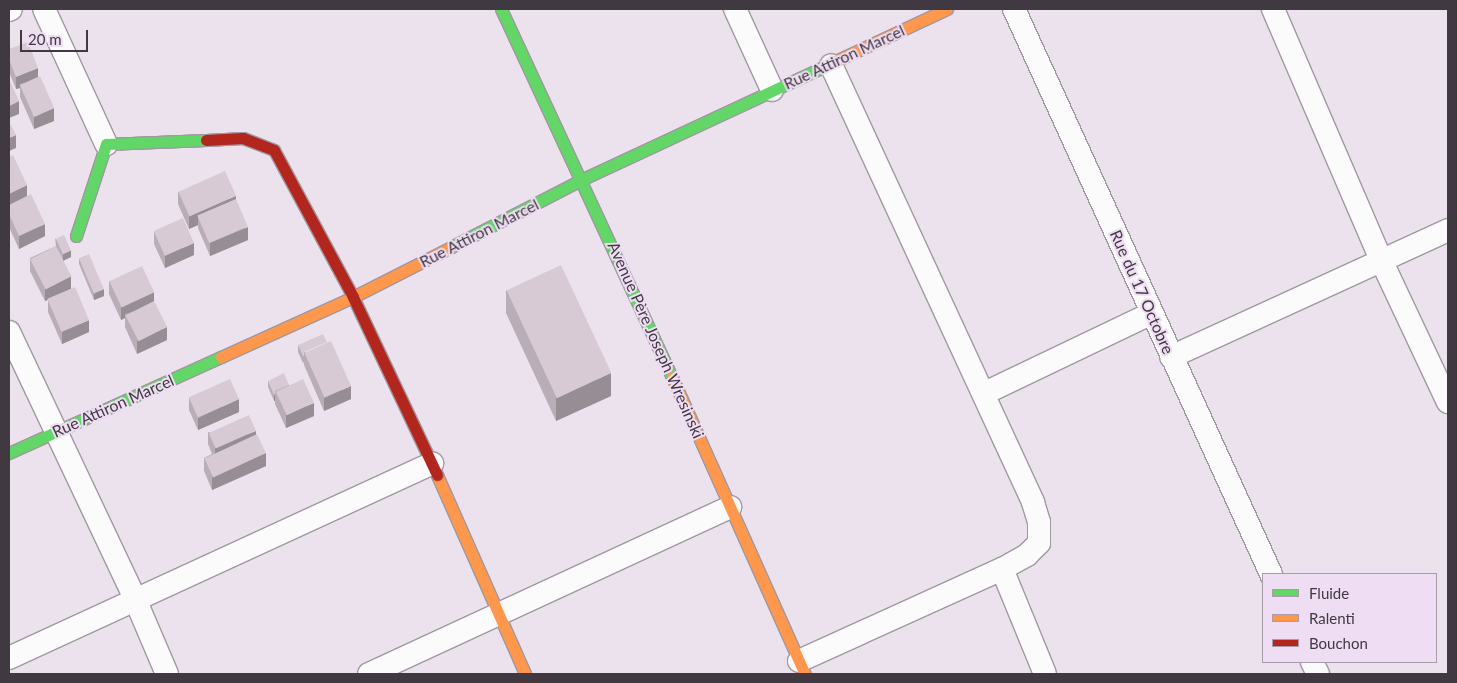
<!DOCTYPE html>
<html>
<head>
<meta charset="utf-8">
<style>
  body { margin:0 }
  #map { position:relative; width:1457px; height:683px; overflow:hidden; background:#ece2ee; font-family:Lato,sans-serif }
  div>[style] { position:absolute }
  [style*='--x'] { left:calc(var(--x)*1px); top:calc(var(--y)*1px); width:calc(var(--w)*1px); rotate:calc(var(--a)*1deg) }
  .roads { filter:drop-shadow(1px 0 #a098a1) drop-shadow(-1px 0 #a098a1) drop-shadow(0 1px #a098a1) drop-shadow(0 -1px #a098a1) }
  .street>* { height:22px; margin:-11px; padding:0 11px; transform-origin:11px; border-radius:11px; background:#fcfbfc }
  .fast>* { height:11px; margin:-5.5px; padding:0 5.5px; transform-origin:5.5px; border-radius:5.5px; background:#63d668 }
  .slow>* { height:11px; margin:-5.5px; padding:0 5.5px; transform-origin:5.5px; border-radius:5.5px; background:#ff974d }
  .jam>* { height:11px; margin:-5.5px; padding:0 5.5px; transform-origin:5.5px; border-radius:5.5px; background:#b3261e }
  .wall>* { inset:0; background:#b9aeb7 }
  .shaded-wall>* { inset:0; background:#968d95 }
  .building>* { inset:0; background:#d7cad5; transform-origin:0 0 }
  span { translate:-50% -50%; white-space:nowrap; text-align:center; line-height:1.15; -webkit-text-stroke:4px #efddf3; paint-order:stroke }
  .street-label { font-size:16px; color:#403942 }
  .frame { position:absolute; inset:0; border:10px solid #403942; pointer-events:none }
  .legend { position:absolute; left:1262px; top:573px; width:175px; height:90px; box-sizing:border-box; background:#efddf3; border:1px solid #a99bac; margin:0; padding:6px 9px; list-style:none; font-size:15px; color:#403942 }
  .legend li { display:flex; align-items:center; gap:10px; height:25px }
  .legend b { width:25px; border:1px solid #a99bac }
  .scale { position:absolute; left:20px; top:30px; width:68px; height:22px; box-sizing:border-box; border:2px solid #403942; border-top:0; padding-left:6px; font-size:15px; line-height:18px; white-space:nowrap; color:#403942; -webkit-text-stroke:4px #efddf3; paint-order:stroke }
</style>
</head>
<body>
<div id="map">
  <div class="roads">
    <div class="street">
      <div style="--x:44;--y:9;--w:149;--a:65.3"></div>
      <div style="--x:735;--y:9;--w:89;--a:65.4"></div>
      <div style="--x:1014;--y:9;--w:621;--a:65.54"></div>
      <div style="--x:1273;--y:9;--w:275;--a:66.7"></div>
      <div style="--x:1382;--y:262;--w:155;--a:64.8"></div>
      <div style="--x:9;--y:10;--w:2;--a:-27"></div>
      <div style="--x:9;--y:332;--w:295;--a:64.7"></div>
      <div style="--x:135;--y:599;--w:82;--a:66.9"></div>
      <div style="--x:1171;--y:357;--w:305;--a:-24.6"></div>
      <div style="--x:985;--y:393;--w:185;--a:-25.6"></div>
      <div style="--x:1002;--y:569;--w:113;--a:67.7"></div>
      <div style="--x:9;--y:658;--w:466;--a:-24.7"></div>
      <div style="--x:799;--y:661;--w:223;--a:-24.4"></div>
      <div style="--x:1002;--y:569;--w:29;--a:-29"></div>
      <div style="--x:1027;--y:555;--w:17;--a:-45"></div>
      <div style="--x:1039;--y:543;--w:21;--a:-90"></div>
      <div style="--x:1039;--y:522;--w:21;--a:-107"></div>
      <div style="--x:1033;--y:502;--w:481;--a:-114.8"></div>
      <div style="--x:1312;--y:662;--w:13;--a:63"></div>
      <div style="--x:369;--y:674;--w:398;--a:-24.8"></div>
    </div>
    <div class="fast">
      <div style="--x:501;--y:9;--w:406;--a:65.1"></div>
      <div style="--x:76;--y:236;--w:97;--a:-71.9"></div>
      <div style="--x:106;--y:144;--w:100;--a:-2.3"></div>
      <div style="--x:451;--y:247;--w:148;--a:-27.3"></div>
      <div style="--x:583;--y:179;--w:281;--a:-25"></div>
      <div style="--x:9;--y:453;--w:233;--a:-24.4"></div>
    </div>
    <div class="slow">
      <div style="--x:838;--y:60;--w:120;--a:-25.1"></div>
      <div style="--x:221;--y:357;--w:145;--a:-24.4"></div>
      <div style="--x:353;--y:297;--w:110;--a:-27"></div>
      <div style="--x:672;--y:377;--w:325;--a:65.9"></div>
      <div style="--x:437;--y:475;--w:218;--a:66.1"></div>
    </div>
    <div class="jam">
      <div style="--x:206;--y:140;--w:37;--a:-3"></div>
      <div style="--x:243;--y:138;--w:33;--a:21"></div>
      <div style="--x:274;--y:150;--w:167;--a:61.7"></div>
      <div style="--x:353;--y:297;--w:197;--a:64.7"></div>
    </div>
  </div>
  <div class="wall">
    <div style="clip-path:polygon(9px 49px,38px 77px,54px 121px,34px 129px,20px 97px,20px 88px,16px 89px,9px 72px)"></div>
    <div style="clip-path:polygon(9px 157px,27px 196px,45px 236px,19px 249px,9px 227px)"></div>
    <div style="clip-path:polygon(178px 192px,236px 200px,248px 240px,210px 256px,198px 228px,198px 225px,189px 229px,178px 204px)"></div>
    <div style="clip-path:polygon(154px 231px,194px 255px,165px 268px,154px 244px)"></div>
    <div style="clip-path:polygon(55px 238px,71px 257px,63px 260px,71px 289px,51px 298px,89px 332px,62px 344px,48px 312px,48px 300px,45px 301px,30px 271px,30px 258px,56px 246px)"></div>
    <div style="clip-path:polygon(79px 258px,104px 296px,94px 300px,79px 264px)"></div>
    <div style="clip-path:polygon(109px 281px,154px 301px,167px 340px,137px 354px,125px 327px,125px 318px,121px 320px,109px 294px)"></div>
    <div style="clip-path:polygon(506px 290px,611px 396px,556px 421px,506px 313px)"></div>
    <div style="clip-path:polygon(298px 345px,351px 399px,324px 411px,304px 365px,304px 362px,303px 363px,298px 352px)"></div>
    <div style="clip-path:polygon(268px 381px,289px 385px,314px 416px,286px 428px,275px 404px,275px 401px,274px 401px,268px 387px)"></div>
    <div style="clip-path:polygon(189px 397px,239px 412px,198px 430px,189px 410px)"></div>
    <div style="clip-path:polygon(208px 432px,256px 434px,266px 466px,212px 490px,204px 471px,204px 458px,212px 454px,208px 444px)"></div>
  </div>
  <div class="shaded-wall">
    <div style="clip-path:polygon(38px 68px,38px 80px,20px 84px,20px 88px,16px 89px,16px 77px)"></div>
    <div style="clip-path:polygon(19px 101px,19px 114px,9px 118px,9px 106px)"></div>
    <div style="clip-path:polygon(54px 108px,54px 121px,34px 129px,34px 117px)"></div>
    <div style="clip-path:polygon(16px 135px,16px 148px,9px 151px,9px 138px)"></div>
    <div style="clip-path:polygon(27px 185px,27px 197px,9px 206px,9px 194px)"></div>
    <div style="clip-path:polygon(236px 196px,236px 208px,198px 216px,198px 225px,189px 229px,189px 216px)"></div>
    <div style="clip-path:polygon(45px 224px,45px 236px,19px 249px,19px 236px)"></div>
    <div style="clip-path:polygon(248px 227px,248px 240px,210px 256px,210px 243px)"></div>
    <div style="clip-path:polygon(194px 243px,194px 255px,165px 268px,165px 256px)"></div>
    <div style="clip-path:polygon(71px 250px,71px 257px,63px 261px,63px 254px)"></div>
    <div style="clip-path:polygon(71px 276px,71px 289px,45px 301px,45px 288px)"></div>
    <div style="clip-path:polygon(104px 289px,104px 296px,94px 300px,94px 294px)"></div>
    <div style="clip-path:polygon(154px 292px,154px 305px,125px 314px,125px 318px,121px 320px,121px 307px)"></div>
    <div style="clip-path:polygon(89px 320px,89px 332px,62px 344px,62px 332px)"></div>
    <div style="clip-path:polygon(167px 327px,167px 340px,137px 354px,137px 341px)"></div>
    <div style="clip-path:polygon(611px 373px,611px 396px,556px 421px,556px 398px)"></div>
    <div style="clip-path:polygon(351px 386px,351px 399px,324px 411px,324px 398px)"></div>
    <div style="clip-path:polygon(275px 394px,275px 401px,274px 401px,274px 395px)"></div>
    <div style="clip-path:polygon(239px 399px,239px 412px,198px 430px,198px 418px)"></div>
    <div style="clip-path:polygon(314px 403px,314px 416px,286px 428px,286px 415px)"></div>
    <div style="clip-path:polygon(256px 431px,256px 444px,215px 461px,215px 448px)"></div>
    <div style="clip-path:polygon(266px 453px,266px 466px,212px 490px,212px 477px)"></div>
  </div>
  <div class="building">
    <div style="clip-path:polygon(28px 42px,38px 68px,16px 77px,9px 59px,9px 49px)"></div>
    <div style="left:40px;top:76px;width:35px;height:22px;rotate:66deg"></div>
    <div style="clip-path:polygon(9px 79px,19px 101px,9px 106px)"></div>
    <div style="clip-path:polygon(11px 125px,16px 135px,9px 138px,9px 126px)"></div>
    <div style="clip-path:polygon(13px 155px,27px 185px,9px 194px,9px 157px)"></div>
    <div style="left:225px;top:171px;width:27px;height:51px;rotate:66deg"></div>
    <div style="clip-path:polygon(31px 194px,45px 224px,19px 236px,9px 214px,9px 205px)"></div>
    <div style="left:236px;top:199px;width:30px;height:42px;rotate:67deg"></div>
    <div style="left:183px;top:218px;width:27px;height:32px;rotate:66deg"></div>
    <div style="left:64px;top:235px;width:17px;height:9px;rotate:65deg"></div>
    <div style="left:56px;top:246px;width:34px;height:29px;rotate:63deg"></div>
    <div style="left:89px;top:254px;width:38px;height:11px;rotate:67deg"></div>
    <div style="left:561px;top:265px;width:119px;height:60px;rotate:65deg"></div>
    <div style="left:142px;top:266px;width:29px;height:36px;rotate:65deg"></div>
    <div style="left:75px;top:287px;width:36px;height:30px;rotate:67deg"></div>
    <div style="left:154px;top:301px;width:29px;height:32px;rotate:63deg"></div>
    <div style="clip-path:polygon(323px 334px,327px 342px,304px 352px,304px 356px,303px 356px,298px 345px)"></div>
    <div style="left:331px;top:341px;width:49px;height:29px;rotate:66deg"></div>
    <div style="clip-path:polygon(284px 373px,289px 385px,275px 391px,275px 394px,274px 395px,268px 381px)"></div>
    <div style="left:230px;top:379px;width:22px;height:45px;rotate:66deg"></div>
    <div style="left:303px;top:379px;width:26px;height:30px;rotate:65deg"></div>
    <div style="left:249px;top:415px;width:17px;height:44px;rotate:66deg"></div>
    <div style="left:257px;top:434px;width:21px;height:58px;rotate:65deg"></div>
  </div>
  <div class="street-label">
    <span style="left:844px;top:57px;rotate:-25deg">Rue Attiron Marcel</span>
    <span style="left:479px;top:233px;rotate:-27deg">Rue Attiron Marcel</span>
    <span style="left:1142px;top:292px;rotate:66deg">Rue du 17 Octobre</span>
    <span style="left:656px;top:340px;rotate:66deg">Avenue Père Joseph Wresinski</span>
    <span style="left:113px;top:406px;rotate:-24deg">Rue Attiron Marcel</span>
  </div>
  <div class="frame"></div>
  <ul class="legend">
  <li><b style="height:6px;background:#63d668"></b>Fluide</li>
  <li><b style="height:6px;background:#ff974d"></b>Ralenti</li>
  <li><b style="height:6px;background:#b3261e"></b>Bouchon</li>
  </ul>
  <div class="scale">20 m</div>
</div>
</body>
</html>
